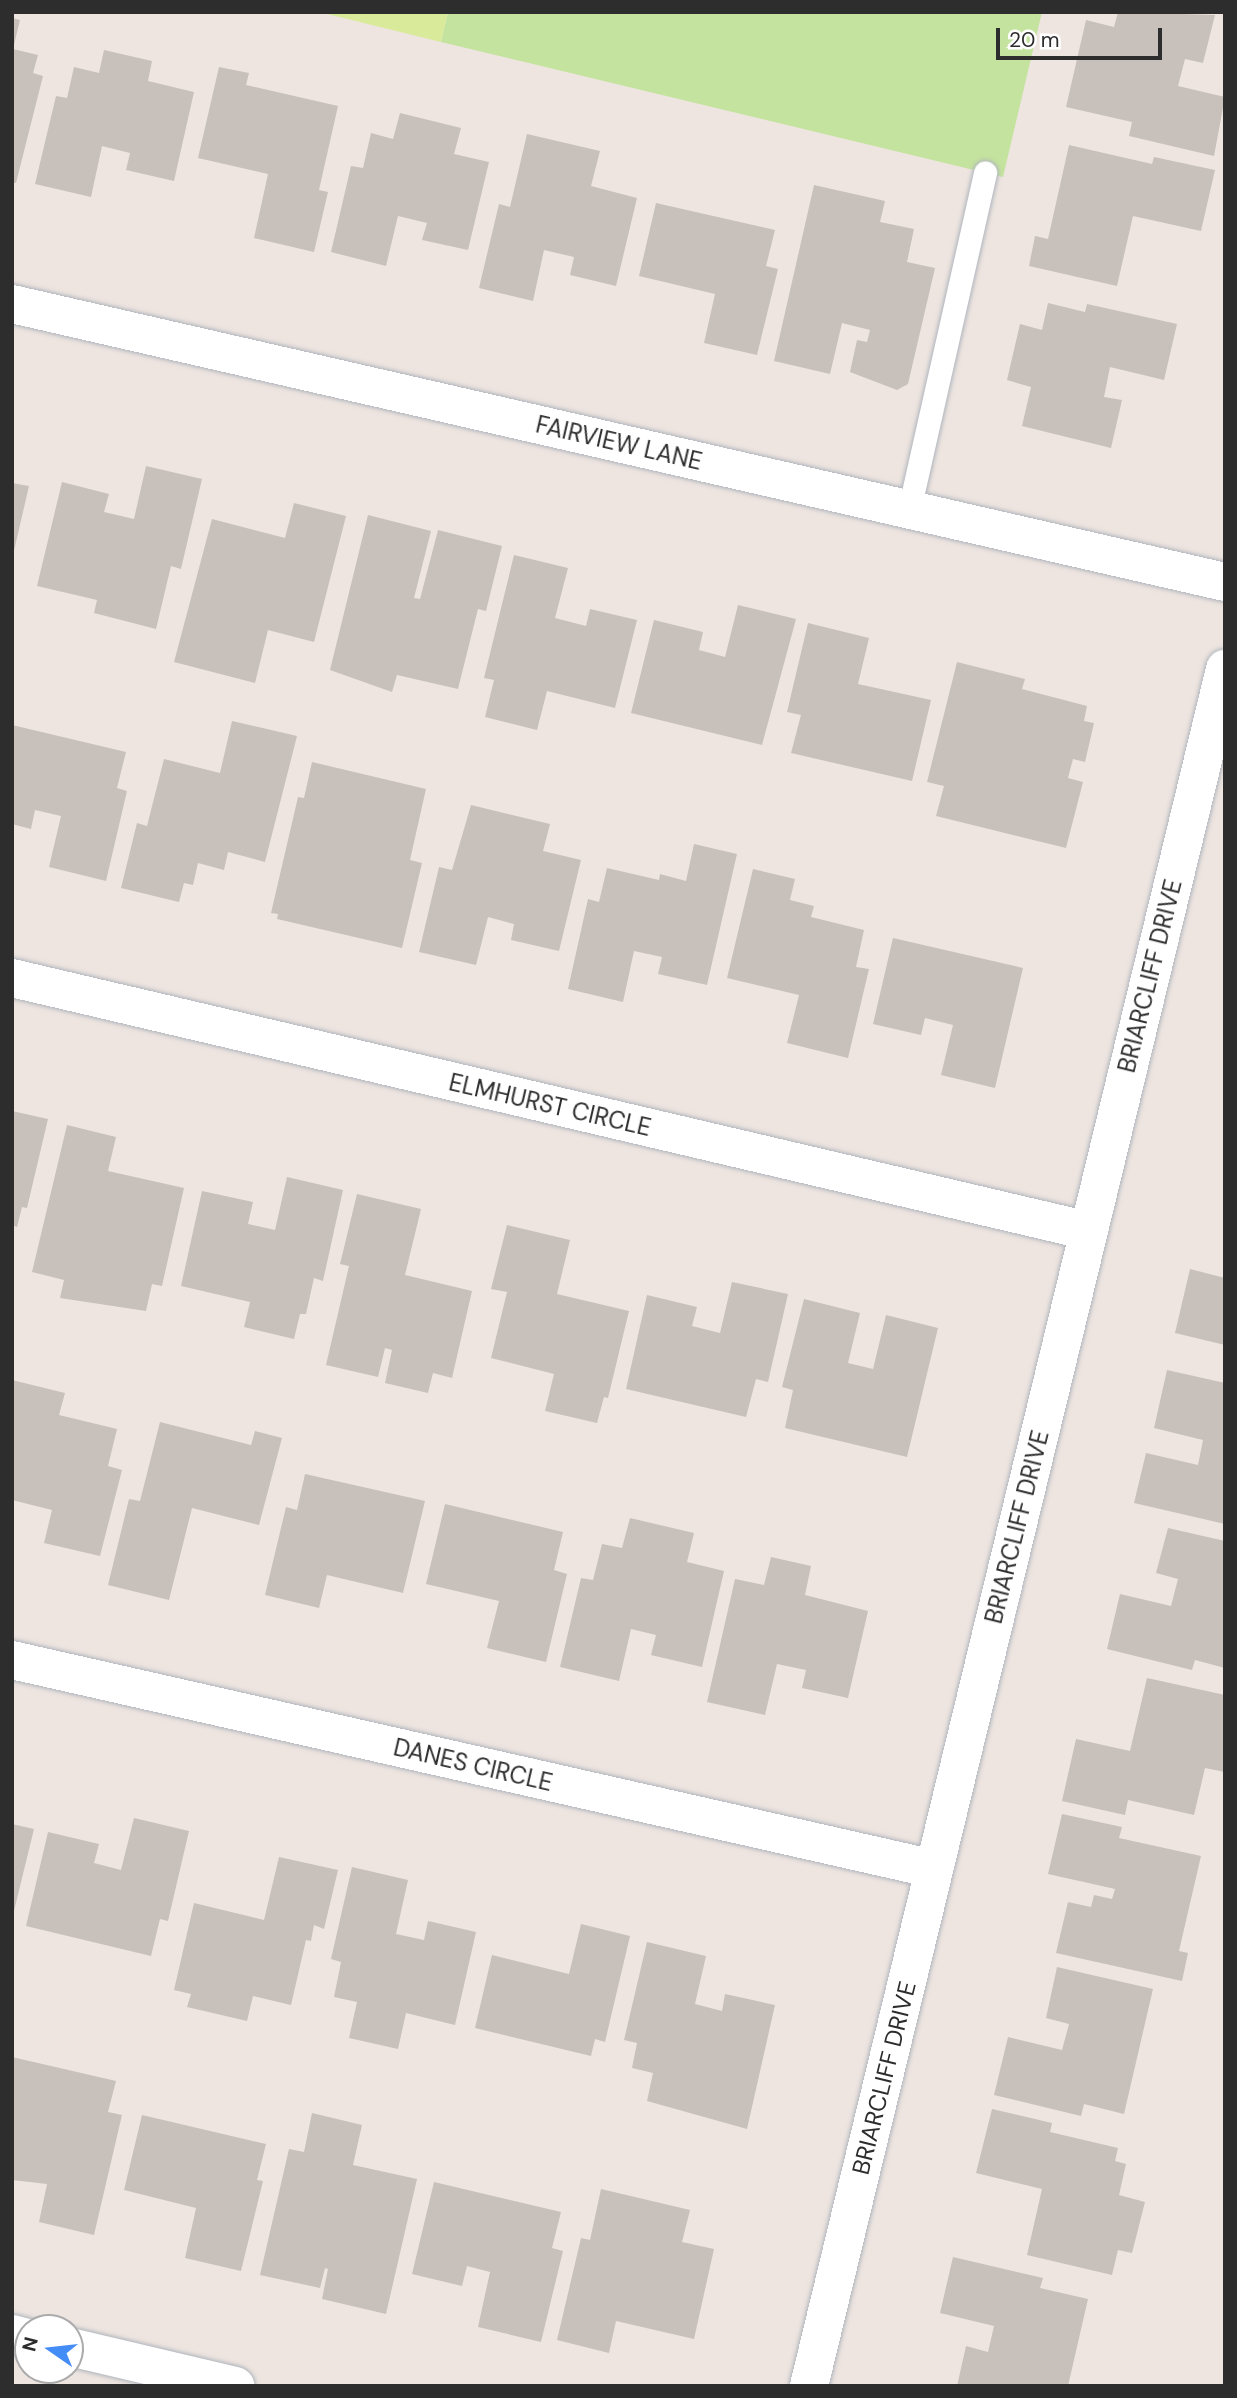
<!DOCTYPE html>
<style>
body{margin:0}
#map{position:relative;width:1237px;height:2398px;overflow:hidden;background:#eee5e0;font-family:"DM Sans",sans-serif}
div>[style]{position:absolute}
.green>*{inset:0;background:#c4e39e}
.pitch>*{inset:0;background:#d9ea9a}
.building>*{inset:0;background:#c7c0bb}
.roads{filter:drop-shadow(0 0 2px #b0b5bd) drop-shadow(0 0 2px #b0b5bd)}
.service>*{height:23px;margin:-11.5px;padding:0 11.5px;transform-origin:11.5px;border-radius:11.5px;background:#fff}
.minor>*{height:38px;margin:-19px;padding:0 19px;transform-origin:19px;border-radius:19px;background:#fff}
span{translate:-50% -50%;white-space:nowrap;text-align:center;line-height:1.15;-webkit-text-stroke:5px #fff;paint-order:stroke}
.street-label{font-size:24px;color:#2d2d2d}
.frame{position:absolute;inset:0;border:14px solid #2d2d2d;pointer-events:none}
.north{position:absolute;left:14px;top:2314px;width:70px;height:70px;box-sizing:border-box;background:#fff;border:2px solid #ababab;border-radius:50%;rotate:284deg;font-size:19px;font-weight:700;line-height:28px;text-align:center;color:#2d2d2d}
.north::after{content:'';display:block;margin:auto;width:24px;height:32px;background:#448cf6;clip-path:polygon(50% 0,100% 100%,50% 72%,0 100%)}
.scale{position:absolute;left:996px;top:28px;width:166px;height:32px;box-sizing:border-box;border:4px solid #2d2d2d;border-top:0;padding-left:9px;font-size:21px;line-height:24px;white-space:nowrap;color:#2d2d2d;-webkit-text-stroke:5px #fff;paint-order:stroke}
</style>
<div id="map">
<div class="green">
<i style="clip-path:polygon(448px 12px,1042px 12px,1003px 177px,441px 42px)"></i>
</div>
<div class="pitch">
<i style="clip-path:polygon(319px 12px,448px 12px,441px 42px)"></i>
</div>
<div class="building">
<i style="clip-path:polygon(1118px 12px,1215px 15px,1203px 63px,1185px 59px,1178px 86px,1225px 97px,1214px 156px,1129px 136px,1132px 122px,1066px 107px,1086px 20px,1114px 27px)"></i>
<i style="clip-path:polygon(12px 18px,20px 20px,13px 49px,38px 55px,33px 73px,43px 76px,16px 183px,12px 182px)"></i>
<i style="clip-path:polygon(104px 50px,152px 61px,148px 81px,194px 92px,174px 181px,126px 170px,130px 153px,102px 146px,91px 197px,35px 184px,56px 96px,67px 98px,74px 67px,99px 73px)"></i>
<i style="clip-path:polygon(219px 67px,249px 73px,246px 85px,338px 106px,319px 190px,328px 192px,314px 252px,254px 238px,268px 174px,198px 158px)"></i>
<i style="clip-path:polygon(400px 113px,461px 128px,454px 154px,489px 162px,468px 250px,422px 240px,427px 223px,398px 216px,386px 266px,331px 252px,351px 166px,363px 168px,371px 133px,393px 139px)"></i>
<i style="clip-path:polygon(527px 134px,600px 151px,591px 186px,637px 198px,616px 286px,570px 275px,574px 257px,544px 250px,533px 301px,479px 288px,499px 204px,510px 207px)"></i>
<i style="clip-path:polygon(1069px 145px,1152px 164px,1154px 157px,1215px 170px,1201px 231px,1133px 216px,1117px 286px,1029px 266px,1035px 236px,1048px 239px)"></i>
<i style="clip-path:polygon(814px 185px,885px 201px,880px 222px,914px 229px,907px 262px,935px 268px,908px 384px,897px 390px,850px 372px,857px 340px,867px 342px,870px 330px,842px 323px,830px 374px,774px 361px)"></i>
<i style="clip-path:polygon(656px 203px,775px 230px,766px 266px,778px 269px,757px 355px,704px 343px,715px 294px,639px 276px)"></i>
<i style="clip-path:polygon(1048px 303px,1085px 312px,1087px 304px,1177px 324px,1164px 380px,1110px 367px,1104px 397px,1122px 400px,1111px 448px,1022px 426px,1031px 387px,1007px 380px,1020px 324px,1042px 330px)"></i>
<i style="clip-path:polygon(146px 466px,202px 479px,181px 569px,171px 566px,156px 629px,94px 613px,97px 600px,37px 586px,62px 482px,109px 494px,104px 512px,134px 519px)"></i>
<i style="clip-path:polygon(12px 483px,29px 486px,13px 555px,12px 555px)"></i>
<i style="clip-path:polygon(294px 503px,346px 516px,314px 642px,268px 630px,255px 683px,174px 662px,212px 519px,285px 538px)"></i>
<i style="clip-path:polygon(368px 515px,431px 531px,414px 598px,420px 599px,438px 530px,502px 546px,486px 611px,478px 609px,458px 689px,397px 675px,392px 692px,330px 670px)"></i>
<i style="clip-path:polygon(514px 555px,568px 568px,555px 618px,586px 626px,590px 609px,637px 620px,615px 708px,547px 691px,537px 730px,485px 717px,494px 680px,484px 678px)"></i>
<i style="clip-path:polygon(738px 605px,796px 619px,762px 745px,631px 713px,654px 620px,703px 632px,699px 650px,725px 657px)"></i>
<i style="clip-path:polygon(808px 623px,869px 638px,858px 684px,931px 700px,912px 781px,791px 753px,801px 715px,787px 712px)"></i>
<i style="clip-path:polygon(957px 662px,1025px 679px,1022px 689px,1087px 706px,1084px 721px,1094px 723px,1085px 762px,1073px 759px,1068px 778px,1083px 782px,1066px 848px,936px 816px,944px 786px,927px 782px)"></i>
<i style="clip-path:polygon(232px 721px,297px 736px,265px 862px,228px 852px,224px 870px,198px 863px,193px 885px,184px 883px,179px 902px,121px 888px,137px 823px,147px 826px,164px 759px,220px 773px)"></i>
<i style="clip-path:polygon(12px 725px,126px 752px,117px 788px,127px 791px,106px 881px,49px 867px,61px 816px,35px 810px,31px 829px,12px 824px)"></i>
<i style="clip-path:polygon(312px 762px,426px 789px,410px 860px,422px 863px,402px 948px,277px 919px,278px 914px,271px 913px,298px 797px,304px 798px)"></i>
<i style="clip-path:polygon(471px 805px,550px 824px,543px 851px,581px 860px,559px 951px,511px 940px,514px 924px,488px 917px,476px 965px,419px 952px,439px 867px,452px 870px)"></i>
<i style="clip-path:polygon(694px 844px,737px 854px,707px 985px,658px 974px,662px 957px,634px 951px,623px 1002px,568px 989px,588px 899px,599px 902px,607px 868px,659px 880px,660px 874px,686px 881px)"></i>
<i style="clip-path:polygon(753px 869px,795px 879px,790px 900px,814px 906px,811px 917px,864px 930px,856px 967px,869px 969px,848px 1058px,787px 1043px,799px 995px,727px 978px)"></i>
<i style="clip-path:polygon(893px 938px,1023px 968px,995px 1088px,941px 1075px,953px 1025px,925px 1018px,921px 1035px,873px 1024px)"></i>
<i style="clip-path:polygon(12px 1111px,48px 1119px,27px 1208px,22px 1207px,17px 1227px,12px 1225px)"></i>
<i style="clip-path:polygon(67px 1125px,116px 1137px,108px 1171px,184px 1188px,162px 1286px,152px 1284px,146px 1311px,60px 1298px,64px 1280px,32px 1272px)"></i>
<i style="clip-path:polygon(287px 1177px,343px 1190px,323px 1281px,314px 1278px,306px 1314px,300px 1314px,294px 1339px,244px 1327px,250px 1302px,181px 1286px,202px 1191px,253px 1202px,248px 1224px,275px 1230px)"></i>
<i style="clip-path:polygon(357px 1194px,421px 1209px,405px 1275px,472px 1291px,452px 1378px,433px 1373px,428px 1393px,385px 1383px,392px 1350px,385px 1348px,378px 1377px,326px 1365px,349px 1266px,340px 1264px)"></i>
<i style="clip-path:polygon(507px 1225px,570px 1240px,557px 1294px,629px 1311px,608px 1398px,604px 1397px,597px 1423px,545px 1411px,554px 1374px,491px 1358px,507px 1292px,491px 1289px)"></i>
<i style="clip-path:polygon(1190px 1269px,1225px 1278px,1225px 1345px,1175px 1333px)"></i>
<i style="clip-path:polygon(732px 1282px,788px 1294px,768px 1382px,756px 1379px,746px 1417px,626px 1389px,647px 1295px,697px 1307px,692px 1326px,720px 1333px)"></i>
<i style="clip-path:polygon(804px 1299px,860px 1313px,848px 1363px,873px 1369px,886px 1315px,938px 1328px,907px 1457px,785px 1428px,793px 1390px,782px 1387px)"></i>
<i style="clip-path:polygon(1167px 1370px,1225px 1383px,1225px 1524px,1134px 1503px,1146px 1453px,1198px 1465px,1203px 1440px,1154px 1428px)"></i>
<i style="clip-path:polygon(12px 1380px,65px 1393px,59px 1415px,117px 1429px,108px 1466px,122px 1470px,100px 1556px,44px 1543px,52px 1510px,12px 1500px)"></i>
<i style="clip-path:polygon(160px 1422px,251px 1445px,255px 1431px,282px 1438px,259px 1525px,192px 1508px,169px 1600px,108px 1585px,129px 1499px,140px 1501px)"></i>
<i style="clip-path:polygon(305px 1474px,425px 1501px,403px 1593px,327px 1575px,319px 1608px,265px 1595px,286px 1507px,297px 1510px)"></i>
<i style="clip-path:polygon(445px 1504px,563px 1532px,554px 1570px,567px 1574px,546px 1662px,487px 1648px,499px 1601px,426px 1584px)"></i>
<i style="clip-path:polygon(630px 1518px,694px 1533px,687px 1562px,724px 1571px,702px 1667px,651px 1655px,656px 1635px,631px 1629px,619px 1681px,560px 1667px,581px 1578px,593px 1580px,602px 1544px,622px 1548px)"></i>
<i style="clip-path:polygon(1168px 1528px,1225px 1541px,1225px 1668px,1195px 1660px,1192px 1670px,1107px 1649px,1120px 1594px,1171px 1606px,1178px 1579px,1156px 1573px)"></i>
<i style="clip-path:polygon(771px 1557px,811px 1566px,805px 1595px,868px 1611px,848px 1698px,802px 1688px,806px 1670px,777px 1664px,765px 1715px,707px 1702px,735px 1579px,764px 1585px)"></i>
<i style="clip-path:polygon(1147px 1678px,1225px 1695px,1225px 1772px,1205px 1768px,1194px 1815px,1128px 1800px,1125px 1815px,1062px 1801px,1076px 1739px,1130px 1751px)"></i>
<i style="clip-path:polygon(1062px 1814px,1122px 1827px,1119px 1838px,1201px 1856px,1179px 1951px,1188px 1953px,1182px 1981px,1056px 1953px,1068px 1902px,1091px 1907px,1094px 1895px,1112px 1899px,1115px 1889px,1048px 1874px)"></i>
<i style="clip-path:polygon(134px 1818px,189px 1831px,168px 1921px,160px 1919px,151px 1956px,26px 1926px,48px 1832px,99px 1844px,94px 1863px,121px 1870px)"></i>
<i style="clip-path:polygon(12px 1824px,34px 1829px,13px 1915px,12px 1915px)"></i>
<i style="clip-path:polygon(279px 1857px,338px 1870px,324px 1929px,314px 1925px,311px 1941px,306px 1940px,291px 2005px,253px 1996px,247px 2021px,187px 2007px,191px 1994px,174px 1990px,194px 1903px,264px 1920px)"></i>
<i style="clip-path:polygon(352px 1867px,408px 1880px,396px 1934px,424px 1940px,428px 1921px,476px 1932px,455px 2025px,406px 2013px,398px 2049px,349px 2038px,357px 2002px,334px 1997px,341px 1962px,331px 1959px)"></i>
<i style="clip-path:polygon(581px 1924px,630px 1936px,605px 2042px,595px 2039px,591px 2056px,475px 2028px,492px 1955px,569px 1974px)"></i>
<i style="clip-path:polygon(647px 1942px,706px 1956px,695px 2004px,722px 2011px,725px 1994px,775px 2005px,747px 2129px,647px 2101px,653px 2073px,632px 2068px,637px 2043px,624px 2040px)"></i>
<i style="clip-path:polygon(1057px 1967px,1153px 1989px,1124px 2114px,1084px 2104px,1081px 2116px,994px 2095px,1008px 2037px,1062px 2050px,1069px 2024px,1046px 2018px)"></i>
<i style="clip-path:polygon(12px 2057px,116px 2081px,108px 2112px,122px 2115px,94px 2235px,39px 2222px,47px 2184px,12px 2180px)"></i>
<i style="clip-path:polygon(992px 2109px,1052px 2123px,1050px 2132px,1118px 2148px,1115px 2161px,1126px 2164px,1119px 2195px,1145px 2202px,1132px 2253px,1118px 2250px,1112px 2275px,1027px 2255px,1042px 2189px,976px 2173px)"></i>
<i style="clip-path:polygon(312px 2113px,362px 2125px,353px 2165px,417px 2179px,386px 2314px,322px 2299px,328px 2269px,325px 2268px,320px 2288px,260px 2275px,289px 2149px,304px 2152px)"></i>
<i style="clip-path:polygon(142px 2115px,266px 2144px,257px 2180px,263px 2181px,241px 2271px,185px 2258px,196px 2208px,124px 2190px)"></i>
<i style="clip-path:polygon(434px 2182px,561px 2212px,552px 2248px,563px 2251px,541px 2342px,478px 2327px,490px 2272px,467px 2266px,462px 2286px,412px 2274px)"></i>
<i style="clip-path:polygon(601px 2189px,690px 2210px,682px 2242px,714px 2249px,694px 2339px,616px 2321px,609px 2353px,557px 2340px,581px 2238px,590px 2240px)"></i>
<i style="clip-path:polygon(953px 2257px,1043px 2278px,1040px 2288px,1088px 2299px,1068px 2386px,957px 2386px,966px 2346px,988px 2352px,994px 2326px,940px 2313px)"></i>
</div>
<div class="roads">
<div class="service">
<i style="left:909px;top:510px;width:346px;rotate:-77.3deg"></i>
</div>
<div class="minor">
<i style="left:12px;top:304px;width:1244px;rotate:12.91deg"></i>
<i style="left:12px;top:978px;width:1106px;rotate:13.22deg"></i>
<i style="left:12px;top:1660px;width:945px;rotate:12.77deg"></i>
<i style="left:12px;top:2334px;width:16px;rotate:14deg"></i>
<i style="left:70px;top:2347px;width:170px;rotate:13.3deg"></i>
<i style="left:809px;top:2386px;width:1767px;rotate:-76.38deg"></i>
</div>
</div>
<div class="street-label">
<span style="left:619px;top:443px;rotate:13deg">FAIRVIEW LANE</span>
<span style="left:1150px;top:976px;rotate:-76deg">BRIARCLIFF DRIVE</span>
<span style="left:550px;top:1105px;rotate:13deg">ELMHURST CIRCLE</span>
<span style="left:1017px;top:1527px;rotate:-76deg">BRIARCLIFF DRIVE</span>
<span style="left:473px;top:1765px;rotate:13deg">DANES CIRCLE</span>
<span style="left:884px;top:2078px;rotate:-76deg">BRIARCLIFF DRIVE</span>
</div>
<div class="frame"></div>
<div class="north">N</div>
<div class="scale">20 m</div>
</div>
